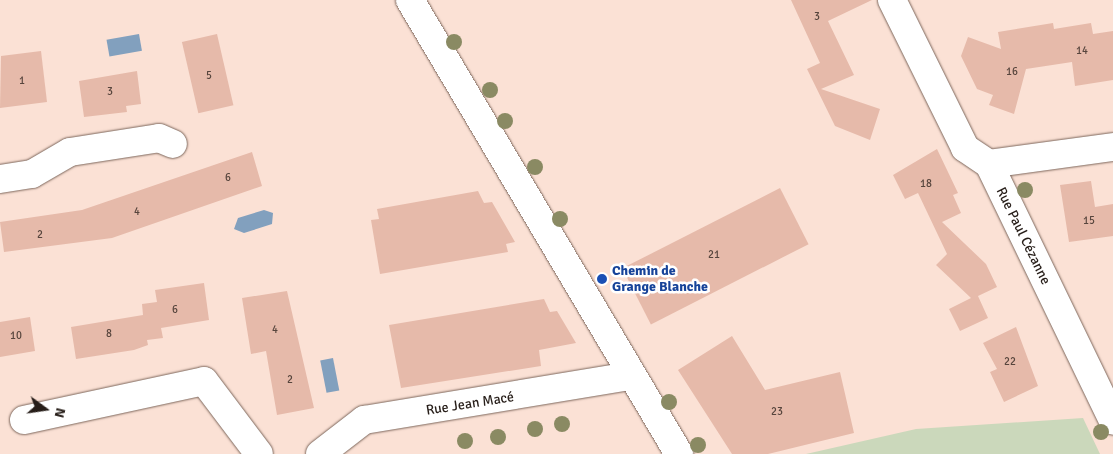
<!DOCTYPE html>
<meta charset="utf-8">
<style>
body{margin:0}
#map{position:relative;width:1113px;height:454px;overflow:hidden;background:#fbe1d5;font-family:Signika,sans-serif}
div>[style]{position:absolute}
.green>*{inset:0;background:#cbd8bb}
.water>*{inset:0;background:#82a0be;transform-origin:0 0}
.building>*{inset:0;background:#e6baaa;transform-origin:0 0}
.roads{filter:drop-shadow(0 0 1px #7d675c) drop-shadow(0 0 1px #7d675c)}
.minor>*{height:28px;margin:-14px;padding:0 14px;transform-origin:14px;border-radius:14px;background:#fff}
.trees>*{width:16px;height:16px;margin:-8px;border-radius:50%;background:#8a8a63}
.dots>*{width:14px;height:14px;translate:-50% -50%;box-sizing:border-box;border:2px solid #fff;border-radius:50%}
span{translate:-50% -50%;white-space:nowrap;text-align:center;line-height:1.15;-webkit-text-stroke:5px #fff;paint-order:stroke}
.number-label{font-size:11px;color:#57453d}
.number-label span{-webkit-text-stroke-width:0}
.street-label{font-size:14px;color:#271e19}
.transit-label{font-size:14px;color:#164399;font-weight:700}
.left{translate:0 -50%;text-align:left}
.north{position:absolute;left:20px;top:384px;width:50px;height:50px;-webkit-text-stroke:4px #fff;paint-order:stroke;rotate:104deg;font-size:14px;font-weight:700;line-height:20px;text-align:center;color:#271e19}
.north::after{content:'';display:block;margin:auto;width:18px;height:22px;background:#271e19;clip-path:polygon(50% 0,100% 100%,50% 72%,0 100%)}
</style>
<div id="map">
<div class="green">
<i style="clip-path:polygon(1083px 418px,1100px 454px,806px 454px,916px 429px)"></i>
</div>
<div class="water">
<i style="left:139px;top:34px;width:17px;height:33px;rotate:80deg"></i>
<i style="clip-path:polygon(264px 210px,273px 213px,272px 224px,244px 233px,234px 229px,238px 218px)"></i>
<i style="left:333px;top:358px;width:33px;height:13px;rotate:79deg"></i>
</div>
<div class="building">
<i style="clip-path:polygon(791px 0,872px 0,828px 21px,854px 75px,821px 89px,880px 109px,870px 140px,835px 126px,807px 69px,820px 63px)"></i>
<i style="clip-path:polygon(1053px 23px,1054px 29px,1091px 23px,1093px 34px,1113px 31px,1113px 80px,1075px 86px,1072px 62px,1026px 69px,1014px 114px,989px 105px,993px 95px,977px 89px,961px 56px,968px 37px,1001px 49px,998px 32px)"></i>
<i style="left:217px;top:34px;width:73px;height:36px;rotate:77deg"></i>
<i style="clip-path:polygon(41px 51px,47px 102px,0 108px,1px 56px)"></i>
<i style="clip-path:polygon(137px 71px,141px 104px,126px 106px,127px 112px,84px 117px,79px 81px)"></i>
<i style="clip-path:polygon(937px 149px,958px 193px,953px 195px,961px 213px,942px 222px,986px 264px,997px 287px,978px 296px,988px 318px,960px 331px,949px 309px,971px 298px,936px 265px,947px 254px,918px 193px,905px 199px,893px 175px)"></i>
<i style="clip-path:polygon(252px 152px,262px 186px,112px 238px,4px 252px,0 222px,82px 210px)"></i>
<i style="clip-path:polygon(1091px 181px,1095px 207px,1113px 204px,1113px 236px,1069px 242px,1060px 185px)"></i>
<i style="left:780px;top:188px;width:63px;height:177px;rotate:63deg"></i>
<i style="clip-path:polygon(478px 191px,484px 203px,492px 202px,515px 242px,506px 244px,508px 252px,380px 274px,371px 220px,379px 219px,377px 209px)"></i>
<i style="clip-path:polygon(204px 283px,209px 320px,161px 328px,163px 338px,147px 340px,148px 345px,134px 350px,76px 359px,71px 327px,143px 315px,142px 304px,157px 302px,155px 290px)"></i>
<i style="clip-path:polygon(287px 291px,314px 408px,277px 415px,266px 351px,251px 354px,242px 298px)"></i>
<i style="clip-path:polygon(544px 299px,550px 312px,557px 311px,576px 343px,539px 350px,541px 366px,401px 388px,389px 325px)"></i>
<i style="clip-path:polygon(30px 317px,35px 351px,0 357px,0 322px)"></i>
<i style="clip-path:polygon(1016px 327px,1038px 386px,1004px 402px,990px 372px,997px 369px,983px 343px)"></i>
<i style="clip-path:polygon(732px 336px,765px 390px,840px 372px,854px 433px,768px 454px,732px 454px,678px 370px)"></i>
</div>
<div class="roads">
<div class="minor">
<i style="left:410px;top:0;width:528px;rotate:59.35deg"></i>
<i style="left:892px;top:0;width:165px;rotate:63.7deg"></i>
<i style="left:965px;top:148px;width:29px;rotate:34deg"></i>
<i style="left:1113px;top:147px;width:125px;rotate:172.2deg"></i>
<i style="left:989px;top:164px;width:285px;rotate:64.2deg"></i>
<i style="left:0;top:179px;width:32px;rotate:-9deg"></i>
<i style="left:32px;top:174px;width:44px;rotate:-30.1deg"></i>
<i style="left:70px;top:152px;width:90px;rotate:-8.9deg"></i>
<i style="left:159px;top:138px;width:15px;rotate:23deg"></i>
<i style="left:24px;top:420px;width:184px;rotate:-12.2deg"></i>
<i style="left:204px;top:381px;width:91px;rotate:53deg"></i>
<i style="left:320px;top:454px;width:56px;rotate:-37.7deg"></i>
<i style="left:364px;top:420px;width:271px;rotate:-9.4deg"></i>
</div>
</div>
<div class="trees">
<i style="left:454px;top:42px"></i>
<i style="left:490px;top:90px"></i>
<i style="left:505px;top:121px"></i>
<i style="left:535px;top:167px"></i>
<i style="left:1025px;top:190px"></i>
<i style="left:560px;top:219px"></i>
<i style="left:669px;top:402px"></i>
<i style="left:562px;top:424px"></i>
<i style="left:535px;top:429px"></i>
<i style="left:1101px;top:432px"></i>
<i style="left:498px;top:437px"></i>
<i style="left:465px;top:441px"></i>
<i style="left:698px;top:445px"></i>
</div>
<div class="dots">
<i style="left:602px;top:279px;background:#1a4fb4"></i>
</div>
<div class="number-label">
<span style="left:817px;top:17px">3</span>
<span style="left:1082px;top:51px">14</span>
<span style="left:1012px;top:72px">16</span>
<span style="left:209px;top:76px">5</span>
<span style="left:22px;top:81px">1</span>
<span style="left:110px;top:92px">3</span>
<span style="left:228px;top:178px">6</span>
<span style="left:926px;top:184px">18</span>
<span style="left:137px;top:212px">4</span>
<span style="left:1089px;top:221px">15</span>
<span style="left:40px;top:235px">2</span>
<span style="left:714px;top:255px">21</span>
<span style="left:175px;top:310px">6</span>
<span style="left:275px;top:330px">4</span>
<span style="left:109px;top:334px">8</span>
<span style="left:16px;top:336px">10</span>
<span style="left:1010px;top:362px">22</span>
<span style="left:290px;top:380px">2</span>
<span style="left:777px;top:412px">23</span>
</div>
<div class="street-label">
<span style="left:1023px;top:236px;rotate:64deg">Rue Paul Cézanne</span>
<span style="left:470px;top:404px;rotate:-9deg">Rue Jean Macé</span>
</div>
<div class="transit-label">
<span class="left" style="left:612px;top:279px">Chemin de<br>Grange Blanche</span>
</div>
<div class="north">N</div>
</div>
